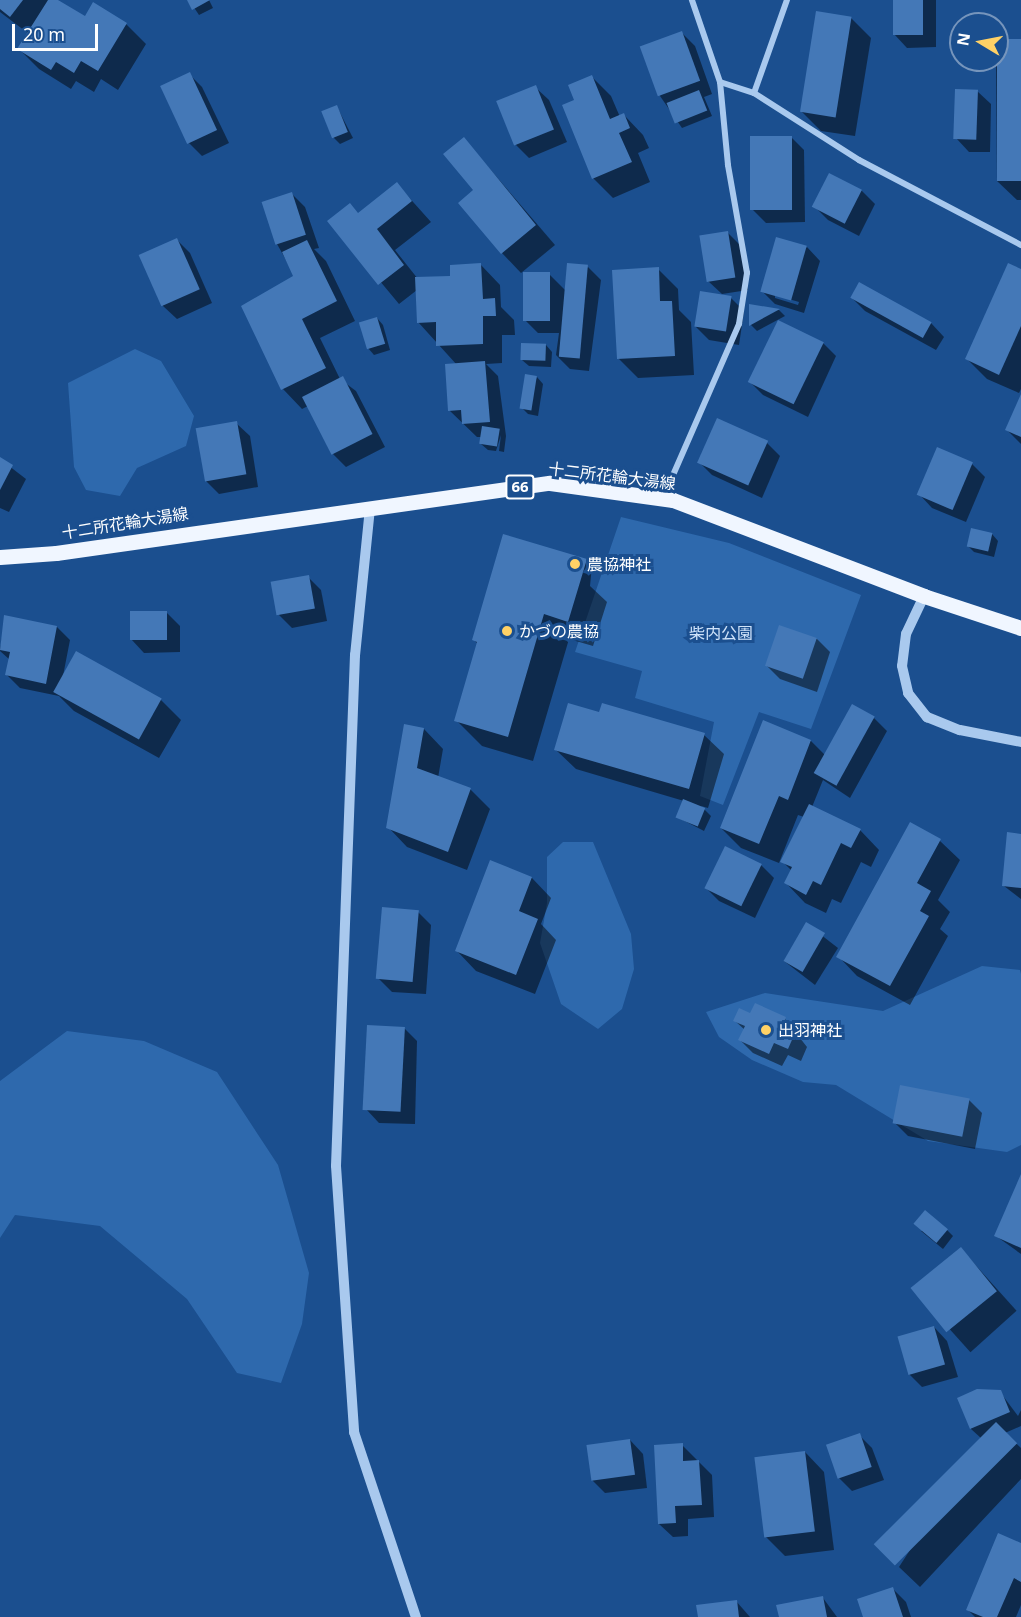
<!DOCTYPE html>
<meta charset="utf-8">
<style>
body{margin:0}
#map{position:relative;width:1021px;height:1617px;overflow:hidden;background:#1b4f8f;font-family:"Noto Sans","Noto Sans JP",sans-serif}
div>[style]{position:absolute}
.green>*{inset:0;background:#2e69ad}
.shadow>*{inset:0;background:#0007;transform-origin:0 0}
.building>*{inset:0;background:#4478b7;transform-origin:0 0}
.minor>*{height:6px;margin:-3px;padding:0 3px;transform-origin:3px;border-radius:3px;background:#a9c9ee}
.tertiary>*{height:10px;margin:-5px;padding:0 5px;transform-origin:5px;border-radius:5px;background:#a9c9ee}
.primary>*{height:15px;margin:-7.5px;padding:0 7.5px;transform-origin:7.5px;border-radius:7.5px;background:#f0f6ff}
.dots>*{width:16px;height:16px;translate:-50% -50%;box-sizing:border-box;border:3px solid #1b4f8f;border-radius:50%}
span{translate:-50% -50%;white-space:nowrap;text-align:center;line-height:1.15;-webkit-text-stroke:6px #1b4f8f;paint-order:stroke}
.shield-label span{padding:2px 4px;background:#1b4f8f;border:2px solid;border-radius:4px;-webkit-text-stroke-width:0}
.shield-label{font-size:15px;color:#fff;font-weight:700}
.street-label{font-size:16px;color:#fff}
.poi-label{font-size:16px;color:#fff}
.left{translate:0 -50%;text-align:left}
.park-label{font-size:16px;color:#cfe3fa}
.north{position:absolute;left:949px;top:12px;width:60px;height:60px;box-sizing:border-box;background:#1b4f8f;border:2px solid #7695bc;border-radius:50%;rotate:280deg;font-size:16px;font-weight:700;line-height:24px;text-align:center;color:#fff}
.north::after{content:'';display:block;margin:auto;width:21px;height:27px;background:#ffd166;clip-path:polygon(50% 0,100% 100%,50% 72%,0 100%)}
.scale{position:absolute;left:12px;top:24px;width:86px;height:27px;box-sizing:border-box;border:3px solid #fff;border-top:0;padding-left:8px;font-size:18px;line-height:21px;white-space:nowrap;color:#fff;-webkit-text-stroke:4px #1b4f8f;paint-order:stroke}
</style>
<div id="map">
<div class="green">
<i style="clip-path:polygon(135px 349px,161px 361px,194px 416px,186px 446px,137px 468px,120px 496px,86px 490px,74px 467px,68px 383px)"></i>
<i style="clip-path:polygon(621px 517px,729px 543px,861px 595px,811px 729px,759px 712px,723px 805px,700px 796px,714px 722px,635px 698px,642px 671px,575px 652px)"></i>
<i style="clip-path:polygon(563px 842px,593px 842px,631px 934px,634px 969px,622px 1009px,598px 1029px,561px 1004px,540px 943px,547px 903px,547px 857px)"></i>
<i style="clip-path:polygon(982px 966px,1020px 970px,1021px 974px,1021px 1145px,1007px 1152px,928px 1141px,836px 1085px,803px 1082px,752px 1060px,719px 1037px,706px 1012px,765px 993px,883px 1011px)"></i>
<i style="clip-path:polygon(67px 1031px,144px 1041px,217px 1072px,278px 1165px,309px 1273px,302px 1324px,281px 1383px,237px 1373px,187px 1299px,100px 1226px,15px 1215px,0 1238px,0 1081px)"></i>
</div>
<div class="shadow">
<i style="clip-path:polygon(0 0,57px 0,85px 19px,93px 4px,126px 24px,146px 44px,118px 90px,101px 79px,94px 92px,76px 81px,71px 89px,39px 69px,19px 49px,29px 34px,0 12px)"></i>
<i style="clip-path:polygon(189px 0,209px 0,213px 8px,199px 15px)"></i>
<i style="clip-path:polygon(894px 0,936px 0,936px 47px,907px 48px,894px 34px)"></i>
<i style="clip-path:polygon(851px 18px,871px 38px,855px 136px,821px 131px,801px 111px)"></i>
<i style="clip-path:polygon(682px 33px,695px 46px,712px 94px,704px 97px,712px 116px,682px 128px,660px 96px)"></i>
<i style="clip-path:polygon(1021px 41px,1021px 200px,1017px 200px,997px 181px,996px 60px)"></i>
<i style="clip-path:polygon(189px 74px,202px 87px,229px 143px,202px 156px,189px 143px)"></i>
<i style="clip-path:polygon(591px 76px,611px 96px,620px 117px,624px 115px,643px 135px,649px 148px,638px 153px,650px 182px,613px 198px,593px 178px,576px 101px)"></i>
<i style="clip-path:polygon(535px 87px,549px 100px,567px 142px,529px 158px,516px 145px)"></i>
<i style="clip-path:polygon(977px 91px,991px 104px,990px 152px,969px 152px,956px 138px)"></i>
<i style="clip-path:polygon(337px 107px,353px 138px,340px 144px,334px 138px)"></i>
<i style="clip-path:polygon(791px 137px,804px 150px,805px 222px,766px 223px,752px 209px)"></i>
<i style="clip-path:polygon(464px 139px,555px 245px,521px 273px,502px 253px,475px 190px)"></i>
<i style="clip-path:polygon(830px 176px,862px 191px,875px 204px,859px 236px,828px 220px,815px 207px)"></i>
<i style="clip-path:polygon(397px 184px,431px 222px,395px 250px,418px 279px,452px 277px,481px 265px,500px 285px,501px 307px,514px 320px,515px 335px,502px 335px,502px 363px,486px 364px,498px 376px,506px 436px,504px 452px,499px 451px,501px 435px,496px 451px,488px 450px,481px 444px,482px 437px,477px 437px,450px 411px,457px 365px,418px 322px,417px 290px,399px 304px,330px 221px,359px 214px)"></i>
<i style="clip-path:polygon(291px 193px,305px 207px,319px 248px,314px 249px,326px 261px,355px 321px,320px 338px,340px 379px,356px 391px,385px 447px,346px 467px,333px 454px,308px 406px,302px 409px,283px 389px,295px 276px,277px 244px)"></i>
<i style="clip-path:polygon(727px 232px,740px 245px,748px 290px,722px 294px,708px 281px)"></i>
<i style="clip-path:polygon(177px 240px,190px 253px,212px 303px,177px 319px,163px 306px,141px 256px)"></i>
<i style="clip-path:polygon(evenodd,807px 247px,820px 261px,804px 313px,775px 304px,762px 291px,807px 247px,775px 295px,799px 302px,798px 305px,775px 298px,775px 295px)"></i>
<i style="clip-path:polygon(588px 267px,601px 280px,589px 371px,570px 369px,556px 355px,559px 333px,538px 333px,525px 320px,549px 274px,565px 290px)"></i>
<i style="clip-path:polygon(658px 269px,678px 289px,679px 310px,691px 322px,694px 375px,638px 378px,618px 358px)"></i>
<i style="clip-path:polygon(1021px 270px,1021px 389px,1019px 393px,987px 379px,967px 359px)"></i>
<i style="clip-path:polygon(731px 298px,744px 311px,739px 345px,709px 340px,696px 327px)"></i>
<i style="clip-path:polygon(852px 298px,931px 323px,944px 337px,936px 350px,865px 311px)"></i>
<i style="clip-path:polygon(751px 306px,779px 310px,785px 316px,757px 331px,751px 325px)"></i>
<i style="clip-path:polygon(377px 318px,383px 325px,390px 350px,374px 355px,368px 348px)"></i>
<i style="clip-path:polygon(823px 343px,836px 356px,808px 417px,763px 395px,750px 382px)"></i>
<i style="clip-path:polygon(546px 345px,552px 352px,551px 367px,529px 366px,522px 360px)"></i>
<i style="clip-path:polygon(537px 377px,543px 384px,538px 416px,528px 414px,522px 408px)"></i>
<i style="clip-path:polygon(1021px 398px,1021px 444px,1007px 430px)"></i>
<i style="clip-path:polygon(236px 423px,250px 436px,258px 487px,219px 494px,206px 481px)"></i>
<i style="clip-path:polygon(767px 443px,780px 456px,762px 498px,712px 475px,699px 462px)"></i>
<i style="clip-path:polygon(0 459px,26px 479px,9px 512px,0 508px)"></i>
<i style="clip-path:polygon(972px 464px,985px 477px,966px 522px,932px 508px,919px 494px)"></i>
<i style="clip-path:polygon(972px 530px,992px 534px,998px 541px,994px 557px,974px 552px,968px 546px)"></i>
<i style="clip-path:polygon(586px 560px,592px 566px,590px 586px,607px 602px,593px 646px,569px 639px,533px 761px,482px 746px,456px 720px,478px 644px,473px 639px)"></i>
<i style="clip-path:polygon(308px 577px,321px 590px,327px 621px,292px 628px,279px 615px)"></i>
<i style="clip-path:polygon(166px 612px,180px 626px,180px 652px,144px 653px,131px 639px)"></i>
<i style="clip-path:polygon(5px 617px,57px 627px,70px 640px,63px 676px,161px 700px,181px 720px,159px 758px,74px 711px,59px 696px,20px 688px,7px 675px,10px 660px,0 651px)"></i>
<i style="clip-path:polygon(780px 627px,817px 639px,830px 652px,817px 692px,780px 679px,767px 666px)"></i>
<i style="clip-path:polygon(600px 714px,704px 735px,724px 754px,708px 808px,701px 806px,711px 816px,704px 831px,677px 817px,684px 801px,576px 769px,556px 750px)"></i>
<i style="clip-path:polygon(874px 718px,887px 731px,850px 798px,823px 780px,812px 807px,860px 830px,879px 850px,871px 867px,861px 862px,841px 903px,832px 899px,826px 913px,805px 903px,786px 883px,792px 871px,782px 861px,804px 817px,798px 815px,779px 863px,741px 848px,721px 828px,763px 722px,811px 741px,825px 755px)"></i>
<i style="clip-path:polygon(424px 729px,443px 749px,438px 778px,470px 789px,490px 809px,467px 870px,407px 847px,388px 827px)"></i>
<i style="clip-path:polygon(911px 824px,940px 841px,960px 860px,938px 900px,950px 912px,940px 929px,948px 936px,910px 1005px,857px 976px,838px 956px)"></i>
<i style="clip-path:polygon(1021px 835px,1021px 899px,1004px 886px)"></i>
<i style="clip-path:polygon(491px 862px,532px 878px,551px 898px,541px 924px,556px 940px,535px 994px,476px 971px,457px 951px)"></i>
<i style="clip-path:polygon(761px 865px,774px 878px,755px 918px,719px 901px,706px 888px)"></i>
<i style="clip-path:polygon(418px 912px,431px 925px,426px 994px,392px 992px,379px 979px)"></i>
<i style="clip-path:polygon(807px 924px,838px 948px,815px 985px,784px 961px)"></i>
<i style="clip-path:polygon(751px 1015px,785px 1019px,807px 1047px,801px 1061px,788px 1055px,782px 1066px,753px 1053px,740px 1040px,745px 1030px,735px 1021px)"></i>
<i style="clip-path:polygon(404px 1028px,417px 1041px,415px 1124px,379px 1123px,366px 1109px)"></i>
<i style="clip-path:polygon(969px 1100px,982px 1113px,975px 1149px,908px 1136px,894px 1122px)"></i>
<i style="clip-path:polygon(1021px 1177px,1021px 1254px,996px 1236px)"></i>
<i style="clip-path:polygon(947px 1230px,953px 1236px,943px 1249px,921px 1231px)"></i>
<i style="left:961px;top:1249px;width:83px;height:62px;rotate:48deg"></i>
<i style="clip-path:polygon(934px 1327px,947px 1341px,958px 1377px,922px 1387px,909px 1374px)"></i>
<i style="clip-path:polygon(1000px 1392px,1018px 1416px,1021px 1410px,1021px 1426px,1005px 1433px,1021px 1448px,1021px 1479px,920px 1587px,899px 1567px,982px 1439px,971px 1429px,959px 1399px)"></i>
<i style="clip-path:polygon(859px 1435px,872px 1448px,884px 1480px,852px 1491px,839px 1478px)"></i>
<i style="clip-path:polygon(630px 1440px,643px 1454px,647px 1488px,605px 1493px,592px 1480px)"></i>
<i style="clip-path:polygon(682px 1445px,712px 1475px,714px 1517px,688px 1519px,688px 1536px,673px 1537px,659px 1524px)"></i>
<i style="clip-path:polygon(805px 1452px,824px 1472px,834px 1550px,785px 1556px,765px 1536px)"></i>
<i style="clip-path:polygon(1021px 1545px,1021px 1605px,1016px 1617px,975px 1617px,968px 1610px)"></i>
<i style="clip-path:polygon(893px 1589px,906px 1602px,911px 1617px,865px 1617px)"></i>
<i style="clip-path:polygon(823px 1598px,837px 1617px,780px 1617px)"></i>
<i style="clip-path:polygon(736px 1601px,750px 1617px,700px 1617px)"></i>
</div>
<div class="building">
<i style="clip-path:polygon(0 0,23px 0,10px 17px,0 9px)"></i>
<i style="clip-path:polygon(48px 0,58px 0,85px 16px,93px 2px,127px 23px,98px 71px,81px 61px,74px 73px,56px 62px,51px 70px,17px 49px)"></i>
<i style="clip-path:polygon(187px 0,210px 0,192px 10px)"></i>
<i style="left:893px;top:0;width:30px;height:35px"></i>
<i style="left:816px;top:11px;width:36px;height:102px;rotate:9deg"></i>
<i style="left:682px;top:31px;width:53px;height:45px;rotate:70deg"></i>
<i style="left:997px;top:39px;width:24px;height:142px"></i>
<i style="left:190px;top:72px;width:64px;height:33px;rotate:65deg"></i>
<i style="clip-path:polygon(592px 75px,610px 119px,624px 113px,630px 128px,619px 133px,632px 162px,592px 179px,562px 105px,574px 100px,568px 85px)"></i>
<i style="left:536px;top:85px;width:48px;height:43px;rotate:68deg"></i>
<i style="left:955px;top:89px;width:23px;height:50px;rotate:2deg"></i>
<i style="left:699px;top:90px;width:22px;height:35px;rotate:68deg"></i>
<i style="left:337px;top:105px;width:29px;height:17px;rotate:68deg"></i>
<i style="left:750px;top:136px;width:42px;height:74px"></i>
<i style="clip-path:polygon(464px 137px,536px 225px,501px 254px,458px 203px,473px 190px,443px 154px)"></i>
<i style="left:829px;top:173px;width:37px;height:38px;rotate:27deg"></i>
<i style="clip-path:polygon(397px 182px,412px 201px,377px 229px,404px 265px,378px 285px,327px 221px,350px 203px,358px 213px)"></i>
<i style="left:292px;top:192px;width:45px;height:32px;rotate:72deg"></i>
<i style="left:728px;top:231px;width:47px;height:29px;rotate:81deg"></i>
<i style="left:776px;top:237px;width:32px;height:57px;rotate:16deg"></i>
<i style="left:177px;top:238px;width:56px;height:42px;rotate:66deg"></i>
<i style="clip-path:polygon(307px 240px,337px 301px,302px 319px,326px 368px,281px 390px,241px 306px,293px 276px,282px 252px)"></i>
<i style="clip-path:polygon(481px 263px,483px 299px,495px 298px,496px 316px,483px 316px,483px 344px,436px 346px,436px 322px,417px 323px,415px 277px,450px 276px,450px 265px)"></i>
<i style="left:567px;top:263px;width:21px;height:94px;rotate:5deg"></i>
<i style="clip-path:polygon(1008px 263px,1021px 269px,1021px 326px,999px 375px,965px 359px)"></i>
<i style="clip-path:polygon(659px 267px,660px 301px,672px 301px,675px 356px,617px 359px,612px 270px)"></i>
<i style="left:523px;top:272px;width:27px;height:49px"></i>
<i style="left:859px;top:282px;width:83px;height:18px;rotate:29deg"></i>
<i style="left:700px;top:291px;width:32px;height:36px;rotate:9deg"></i>
<i style="clip-path:polygon(749px 304px,780px 309px,749px 326px)"></i>
<i style="left:377px;top:317px;width:28px;height:19px;rotate:73deg"></i>
<i style="left:778px;top:320px;width:51px;height:69px;rotate:26deg"></i>
<i style="left:521px;top:343px;width:25px;height:17px;rotate:2deg"></i>
<i style="clip-path:polygon(485px 361px,490px 422px,462px 424px,461px 410px,448px 411px,445px 364px)"></i>
<i style="left:525px;top:374px;width:12px;height:35px;rotate:9deg"></i>
<i style="left:343px;top:376px;width:65px;height:46px;rotate:63deg"></i>
<i style="clip-path:polygon(1021px 394px,1021px 437px,1005px 430px)"></i>
<i style="left:717px;top:418px;width:56px;height:49px;rotate:24deg"></i>
<i style="left:237px;top:421px;width:54px;height:42px;rotate:80deg"></i>
<i style="left:482px;top:426px;width:18px;height:18px;rotate:9deg"></i>
<i style="left:937px;top:447px;width:39px;height:52px;rotate:23deg"></i>
<i style="clip-path:polygon(0 457px,13px 465px,0 490px)"></i>
<i style="left:971px;top:528px;width:22px;height:19px;rotate:13deg"></i>
<i style="clip-path:polygon(503px 534px,587px 559px,568px 622px,544px 614px,508px 737px,454px 721px,477px 642px,472px 640px)"></i>
<i style="left:309px;top:575px;width:34px;height:39px;rotate:80deg"></i>
<i style="left:130px;top:611px;width:37px;height:29px"></i>
<i style="clip-path:polygon(4px 615px,57px 626px,46px 684px,5px 675px,10px 652px,0 650px)"></i>
<i style="left:779px;top:625px;width:40px;height:43px;rotate:19deg"></i>
<i style="left:76px;top:651px;width:98px;height:47px;rotate:29deg"></i>
<i style="clip-path:polygon(568px 703px,599px 712px,602px 703px,705px 733px,689px 789px,554px 750px)"></i>
<i style="left:852px;top:704px;width:26px;height:79px;rotate:29deg"></i>
<i style="clip-path:polygon(763px 720px,811px 740px,788px 800px,779px 796px,759px 844px,720px 828px)"></i>
<i style="clip-path:polygon(404px 724px,424px 728px,417px 768px,471px 788px,448px 852px,386px 828px)"></i>
<i style="left:683px;top:799px;width:24px;height:20px;rotate:22deg"></i>
<i style="clip-path:polygon(809px 804px,861px 829px,851px 848px,841px 843px,821px 885px,813px 881px,806px 895px,784px 883px,792px 867px,780px 862px)"></i>
<i style="clip-path:polygon(910px 822px,941px 839px,917px 883px,931px 891px,920px 911px,929px 916px,890px 986px,836px 957px)"></i>
<i style="clip-path:polygon(1007px 832px,1021px 834px,1021px 888px,1002px 886px)"></i>
<i style="left:725px;top:846px;width:41px;height:47px;rotate:26deg"></i>
<i style="clip-path:polygon(490px 860px,532px 877px,519px 911px,538px 919px,516px 975px,455px 951px)"></i>
<i style="left:382px;top:907px;width:37px;height:72px;rotate:5deg"></i>
<i style="left:806px;top:922px;width:22px;height:45px;rotate:30deg"></i>
<i style="clip-path:polygon(755px 1003px,786px 1017px,782px 1027px,795px 1033px,788px 1049px,774px 1043px,769px 1054px,738px 1040px,745px 1026px,733px 1021px,739px 1008px,750px 1013px)"></i>
<i style="left:367px;top:1025px;width:38px;height:85px;rotate:3deg"></i>
<i style="left:900px;top:1085px;width:71px;height:39px;rotate:11deg"></i>
<i style="clip-path:polygon(1021px 1174px,1021px 1248px,994px 1236px)"></i>
<i style="left:925px;top:1210px;width:30px;height:18px;rotate:40deg"></i>
<i style="left:961px;top:1247px;width:57px;height:65px;rotate:51deg"></i>
<i style="left:934px;top:1326px;width:40px;height:38px;rotate:74deg"></i>
<i style="clip-path:polygon(977px 1389px,1001px 1390px,1010px 1412px,970px 1429px,957px 1398px)"></i>
<i style="left:996px;top:1422px;width:30px;height:173px;rotate:45deg"></i>
<i style="left:860px;top:1433px;width:36px;height:36px;rotate:71deg"></i>
<i style="left:630px;top:1439px;width:36px;height:44px;rotate:82deg"></i>
<i style="clip-path:polygon(683px 1443px,683px 1461px,699px 1460px,702px 1505px,675px 1506px,676px 1523px,658px 1524px,654px 1445px)"></i>
<i style="left:805px;top:1451px;width:81px;height:51px;rotate:83deg"></i>
<i style="clip-path:polygon(998px 1533px,1021px 1543px,1021px 1582px,1014px 1578px,997px 1617px,983px 1617px,966px 1610px)"></i>
<i style="clip-path:polygon(893px 1587px,903px 1617px,863px 1617px,857px 1599px)"></i>
<i style="clip-path:polygon(823px 1596px,827px 1617px,779px 1617px,776px 1605px)"></i>
<i style="clip-path:polygon(737px 1600px,739px 1617px,698px 1617px,696px 1605px)"></i>
</div>
<div class="minor">
<i style="left:720px;top:82px;width:36px;rotate:18deg"></i>
<i style="left:754px;top:93px;width:125px;rotate:32.5deg"></i>
<i style="left:859px;top:160px;width:183px;rotate:27.7deg"></i>
<i style="left:754px;top:93px;width:99px;rotate:-70.5deg"></i>
<i style="left:663px;top:498px;width:190px;rotate:-66.4deg"></i>
<i style="left:739px;top:324px;width:52px;rotate:-81.1deg"></i>
<i style="left:747px;top:273px;width:110px;rotate:-100deg"></i>
<i style="left:728px;top:165px;width:83px;rotate:-95.5deg"></i>
<i style="left:720px;top:82px;width:87px;rotate:-108.9deg"></i>
</div>
<div class="tertiary">
<i style="left:370px;top:508px;width:148px;rotate:95.8deg"></i>
<i style="left:355px;top:655px;width:511px;rotate:92.13deg"></i>
<i style="left:336px;top:1166px;width:267px;rotate:86.1deg"></i>
<i style="left:354px;top:1432px;width:195px;rotate:71.5deg"></i>
<i style="left:924px;top:596px;width:42px;rotate:115.3deg"></i>
<i style="left:906px;top:634px;width:32px;rotate:97deg"></i>
<i style="left:902px;top:666px;width:28px;rotate:77deg"></i>
<i style="left:908px;top:693px;width:31px;rotate:52deg"></i>
<i style="left:927px;top:717px;width:35px;rotate:22deg"></i>
<i style="left:960px;top:730px;width:62px;rotate:11.1deg"></i>
</div>
<div class="primary">
<i style="left:0;top:557px;width:56px;rotate:-4.1deg"></i>
<i style="left:56px;top:553px;width:499px;rotate:-8.1deg"></i>
<i style="left:550px;top:483px;width:124px;rotate:7.9deg"></i>
<i style="left:673px;top:500px;width:269px;rotate:20.9deg"></i>
<i style="left:924px;top:596px;width:102px;rotate:18.3deg"></i>
</div>
<div class="dots">
<i style="left:575px;top:564px;background:#ffd166"></i>
<i style="left:507px;top:631px;background:#ffd166"></i>
<i style="left:766px;top:1030px;background:#ffd166"></i>
</div>
<div class="shield-label">
<span style="left:520px;top:487px">66</span>
</div>
<div class="street-label">
<span style="left:612px;top:476px;rotate:7deg">十二所花輪大湯線</span>
<span style="left:125px;top:523px;rotate:-9deg">十二所花輪大湯線</span>
</div>
<div class="poi-label">
<span class="left" style="left:587px;top:564px">農協神社</span>
<span class="left" style="left:519px;top:631px">かづの農協</span>
<span class="left" style="left:778px;top:1030px">出羽神社</span>
</div>
<div class="park-label">
<span style="left:721px;top:633px">柴内公園</span>
</div>
<div class="north">N</div>
<div class="scale">20 m</div>
</div>
